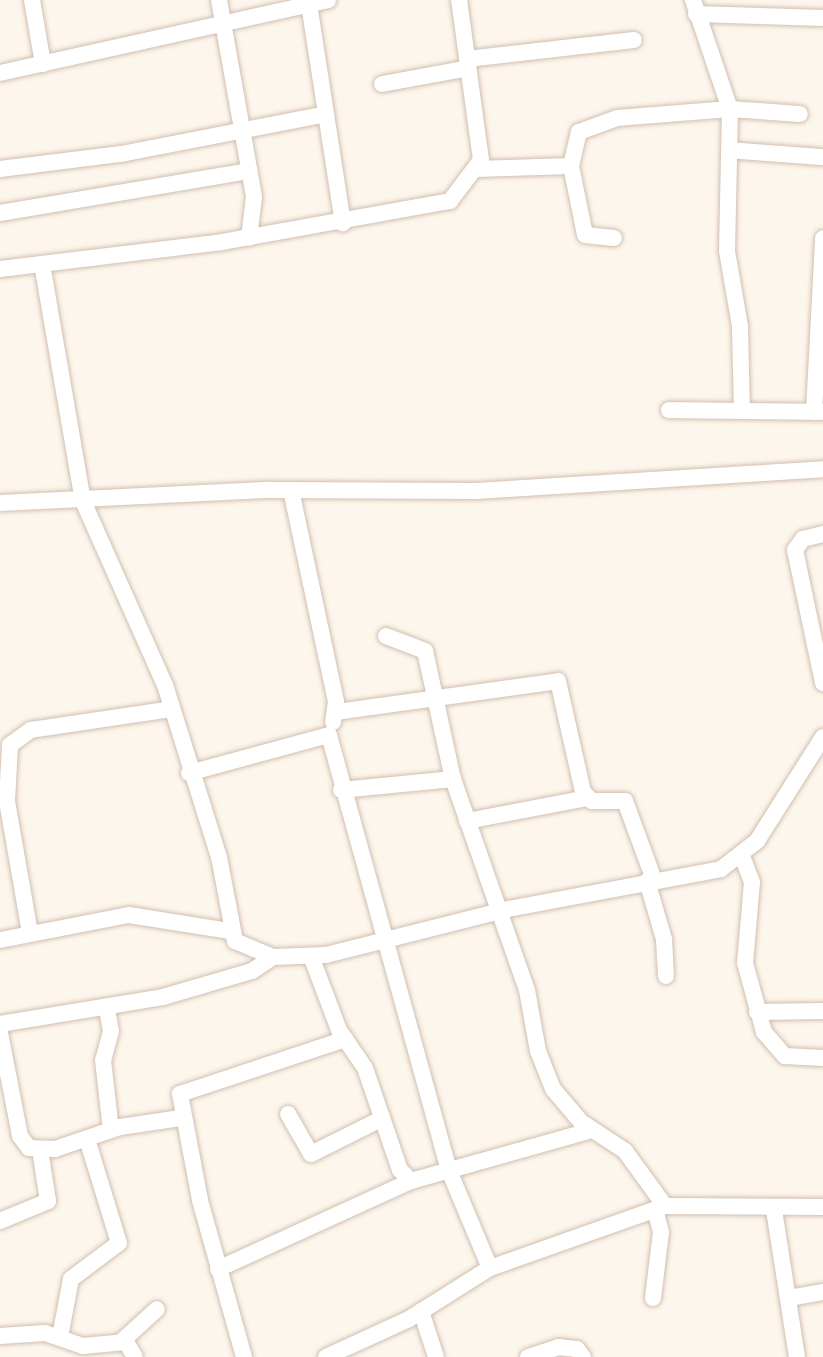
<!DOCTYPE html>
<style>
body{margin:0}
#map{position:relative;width:823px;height:1357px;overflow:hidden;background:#fdf6ec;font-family:Lato,sans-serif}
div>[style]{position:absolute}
.roads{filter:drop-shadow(0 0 2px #d1beb0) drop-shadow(0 0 2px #d1beb0)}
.minor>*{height:16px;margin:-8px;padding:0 8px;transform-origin:8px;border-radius:8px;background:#fff}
span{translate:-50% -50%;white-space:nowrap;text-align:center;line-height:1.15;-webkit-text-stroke:7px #fffaf3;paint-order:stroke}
</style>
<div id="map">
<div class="roads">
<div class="minor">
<i style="left:32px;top:0;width:65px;rotate:80.2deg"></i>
<i style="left:219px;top:0;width:200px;rotate:79.9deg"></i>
<i style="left:254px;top:197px;width:41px;rotate:97deg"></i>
<i style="left:693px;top:0;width:115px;rotate:71.3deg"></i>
<i style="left:730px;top:109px;width:142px;rotate:91.2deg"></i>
<i style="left:727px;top:251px;width:76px;rotate:80.2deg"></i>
<i style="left:740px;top:326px;width:85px;rotate:88.7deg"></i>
<i style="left:309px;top:4px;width:222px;rotate:81.2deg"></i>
<i style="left:696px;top:14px;width:127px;rotate:1.8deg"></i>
<i style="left:467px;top:59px;width:168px;rotate:-6.5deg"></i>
<i style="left:0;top:73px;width:336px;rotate:-12.5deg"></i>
<i style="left:382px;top:84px;width:88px;rotate:-10.4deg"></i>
<i style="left:729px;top:150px;width:94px;rotate:4.3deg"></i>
<i style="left:571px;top:166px;width:70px;rotate:78.5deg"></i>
<i style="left:585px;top:235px;width:29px;rotate:6deg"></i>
<i style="left:0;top:169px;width:122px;rotate:-7.1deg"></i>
<i style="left:121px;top:154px;width:209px;rotate:-11deg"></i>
<i style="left:476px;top:169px;width:95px;rotate:-1.8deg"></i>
<i style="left:571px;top:166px;width:35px;rotate:-77deg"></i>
<i style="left:579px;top:132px;width:40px;rotate:-20.2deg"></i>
<i style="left:617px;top:118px;width:113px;rotate:-4.6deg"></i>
<i style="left:730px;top:109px;width:70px;rotate:4.1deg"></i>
<i style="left:0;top:213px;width:253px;rotate:-9.6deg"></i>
<i style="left:42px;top:264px;width:241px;rotate:80.2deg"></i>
<i style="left:83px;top:501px;width:201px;rotate:66deg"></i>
<i style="left:165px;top:685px;width:180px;rotate:72.6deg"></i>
<i style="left:219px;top:857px;width:86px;rotate:79.2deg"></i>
<i style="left:235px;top:941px;width:41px;rotate:22.8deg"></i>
<i style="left:273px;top:957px;width:53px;rotate:-2.2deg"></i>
<i style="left:326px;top:955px;width:188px;rotate:-14.2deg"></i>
<i style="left:508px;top:909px;width:217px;rotate:-10.6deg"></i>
<i style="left:721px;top:869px;width:46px;rotate:-37.9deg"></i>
<i style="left:757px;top:841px;width:123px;rotate:-57.6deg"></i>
<i style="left:0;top:269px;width:224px;rotate:-6.9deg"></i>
<i style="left:222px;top:242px;width:232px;rotate:-10.2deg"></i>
<i style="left:450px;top:201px;width:51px;rotate:-52.9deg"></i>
<i style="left:481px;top:160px;width:162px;rotate:-97.8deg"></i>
<i style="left:669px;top:410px;width:154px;rotate:0.7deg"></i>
<i style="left:814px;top:412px;width:174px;rotate:-87deg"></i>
<i style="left:291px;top:490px;width:216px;rotate:78deg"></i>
<i style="left:336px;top:701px;width:21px;rotate:98deg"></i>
<i style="left:0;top:503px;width:270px;rotate:-2.8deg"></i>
<i style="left:270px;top:490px;width:206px;rotate:0.3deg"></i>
<i style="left:476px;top:491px;width:348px;rotate:-3.6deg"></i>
<i style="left:823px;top:534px;width:21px;rotate:166deg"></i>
<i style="left:803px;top:539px;width:14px;rotate:126deg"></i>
<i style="left:795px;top:550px;width:136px;rotate:78.1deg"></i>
<i style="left:386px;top:636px;width:42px;rotate:21deg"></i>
<i style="left:425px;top:651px;width:131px;rotate:77.7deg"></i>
<i style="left:453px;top:779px;width:224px;rotate:70.7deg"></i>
<i style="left:527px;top:990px;width:62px;rotate:79.8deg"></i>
<i style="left:538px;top:1051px;width:41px;rotate:68.5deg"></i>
<i style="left:553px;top:1089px;width:43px;rotate:49.7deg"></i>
<i style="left:581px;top:1122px;width:53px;rotate:33.4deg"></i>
<i style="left:625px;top:1151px;width:68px;rotate:54deg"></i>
<i style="left:336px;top:712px;width:224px;rotate:-7.9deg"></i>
<i style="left:558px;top:681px;width:114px;rotate:77.3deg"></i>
<i style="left:583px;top:792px;width:13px;rotate:45deg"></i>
<i style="left:592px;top:801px;width:33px"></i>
<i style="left:625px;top:801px;width:84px;rotate:69.8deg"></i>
<i style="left:189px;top:773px;width:145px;rotate:-15.2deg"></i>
<i style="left:329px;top:735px;width:454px;rotate:74.6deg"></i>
<i style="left:450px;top:1173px;width:103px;rotate:67.2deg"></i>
<i style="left:341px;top:790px;width:113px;rotate:-5.6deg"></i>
<i style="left:467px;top:821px;width:123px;rotate:-10.8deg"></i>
<i style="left:742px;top:856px;width:28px;rotate:69deg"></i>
<i style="left:752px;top:882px;width:81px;rotate:94.9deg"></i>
<i style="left:745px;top:963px;width:72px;rotate:74.6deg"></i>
<i style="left:764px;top:1032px;width:32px;rotate:49deg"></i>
<i style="left:785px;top:1056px;width:38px;rotate:3deg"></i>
<i style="left:647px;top:881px;width:60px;rotate:73.7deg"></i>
<i style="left:664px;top:939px;width:37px;rotate:87deg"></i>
<i style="left:30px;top:933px;width:134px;rotate:-99.9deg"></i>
<i style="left:7px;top:801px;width:56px;rotate:-86.9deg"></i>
<i style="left:10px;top:745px;width:26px;rotate:-36deg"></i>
<i style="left:31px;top:730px;width:142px;rotate:-8.5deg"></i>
<i style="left:0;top:940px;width:131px;rotate:-11deg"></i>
<i style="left:129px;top:915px;width:101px;rotate:9.1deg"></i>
<i style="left:311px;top:956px;width:79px;rotate:69.3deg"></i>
<i style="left:339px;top:1030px;width:46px;rotate:55.6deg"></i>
<i style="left:365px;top:1068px;width:108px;rotate:71.1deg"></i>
<i style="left:400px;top:1170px;width:16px;rotate:45deg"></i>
<i style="left:411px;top:1181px;width:188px;rotate:-15.7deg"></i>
<i style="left:107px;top:1009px;width:22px;rotate:80deg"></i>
<i style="left:111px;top:1031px;width:30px;rotate:105deg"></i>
<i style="left:103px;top:1060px;width:70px;rotate:83.5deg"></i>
<i style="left:757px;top:1012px;width:66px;rotate:-0.9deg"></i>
<i style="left:0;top:1024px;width:165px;rotate:-9.4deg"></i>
<i style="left:163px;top:997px;width:93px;rotate:-16.3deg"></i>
<i style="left:252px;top:971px;width:25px;rotate:-34deg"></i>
<i style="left:0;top:1033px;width:105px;rotate:79deg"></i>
<i style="left:20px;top:1136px;width:15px;rotate:53deg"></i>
<i style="left:29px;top:1148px;width:26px;rotate:2deg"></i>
<i style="left:55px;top:1149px;width:69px;rotate:-18.7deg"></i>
<i style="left:120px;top:1127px;width:61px;rotate:-8.5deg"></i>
<i style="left:288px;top:1114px;width:46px;rotate:60.1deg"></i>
<i style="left:311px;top:1154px;width:78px;rotate:-26.6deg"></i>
<i style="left:774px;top:1210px;width:149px;rotate:81.1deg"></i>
<i style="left:0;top:1221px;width:52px;rotate:-22.6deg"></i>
<i style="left:48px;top:1201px;width:52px;rotate:-98.9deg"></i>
<i style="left:218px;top:1269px;width:212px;rotate:-24.5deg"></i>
<i style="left:653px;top:1298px;width:66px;rotate:-83.1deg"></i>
<i style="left:661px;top:1232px;width:23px;rotate:-105deg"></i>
<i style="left:789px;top:1298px;width:35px;rotate:-10deg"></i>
<i style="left:421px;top:1311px;width:48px;rotate:71.9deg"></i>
<i style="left:0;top:1336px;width:45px;rotate:-3.8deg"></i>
<i style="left:45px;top:1333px;width:40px;rotate:18.9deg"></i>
<i style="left:83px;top:1346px;width:43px;rotate:-5.3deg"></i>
<i style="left:126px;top:1342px;width:17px;rotate:59deg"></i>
<i style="left:60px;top:1337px;width:59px;rotate:-79.3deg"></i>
<i style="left:71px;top:1279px;width:60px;rotate:-36.9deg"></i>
<i style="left:119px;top:1243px;width:109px;rotate:-107.1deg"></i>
<i style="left:122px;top:1341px;width:47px;rotate:-42.4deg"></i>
<i style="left:244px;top:1357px;width:163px;rotate:-105.7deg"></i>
<i style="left:200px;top:1200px;width:108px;rotate:-100.7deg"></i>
<i style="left:180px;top:1094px;width:174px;rotate:-18.4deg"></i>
<i style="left:326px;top:1357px;width:91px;rotate:-24.6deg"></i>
<i style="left:409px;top:1319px;width:96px;rotate:-32.2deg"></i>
<i style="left:490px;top:1268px;width:186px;rotate:-19.5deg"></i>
<i style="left:665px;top:1206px;width:158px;rotate:0.4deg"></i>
<i style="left:528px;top:1357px;width:32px;rotate:-18deg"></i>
<i style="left:558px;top:1347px;width:19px;rotate:6deg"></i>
<i style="left:577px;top:1349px;width:10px;rotate:53deg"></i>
</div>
</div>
</div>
